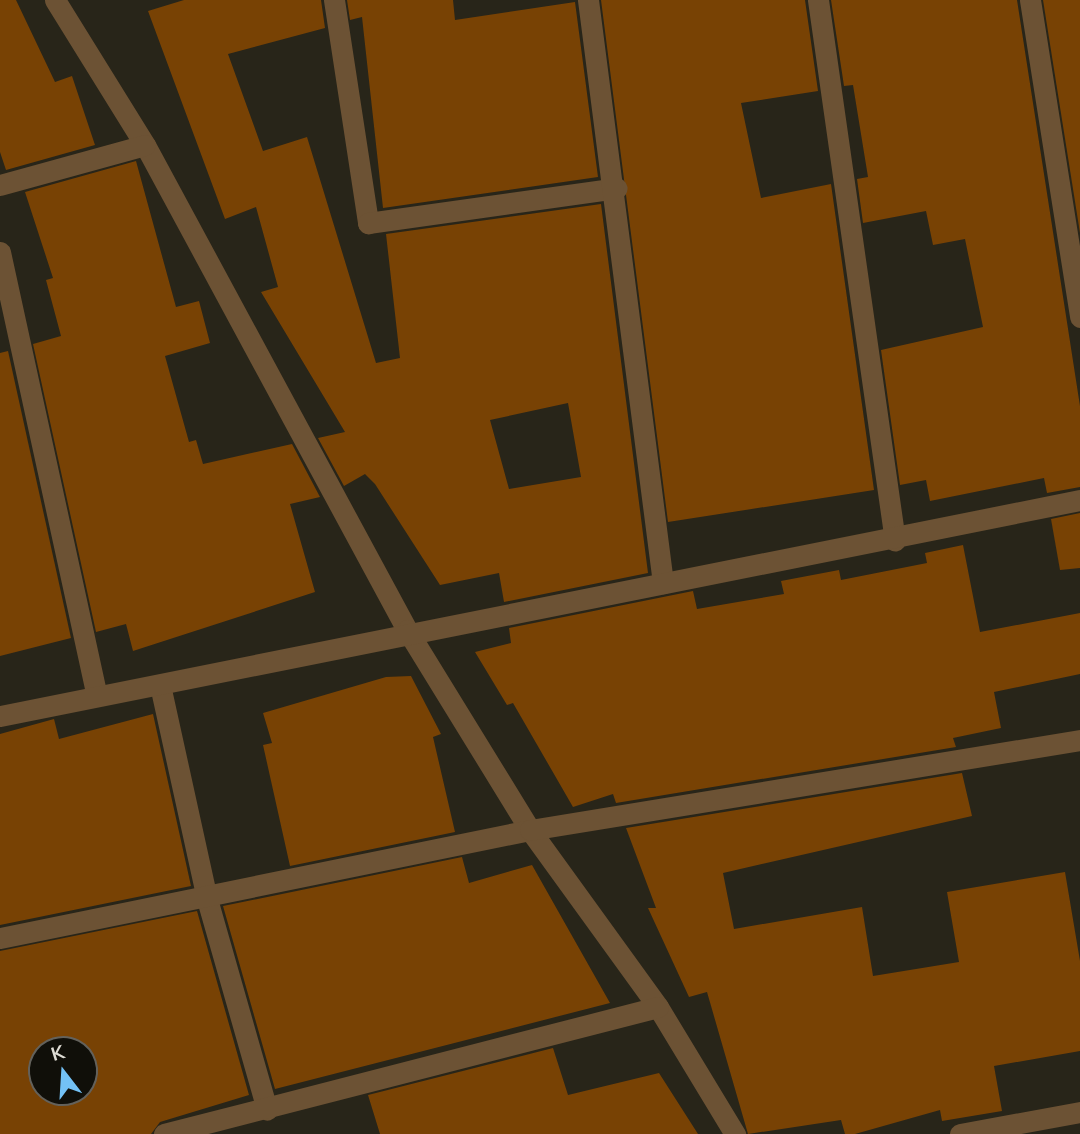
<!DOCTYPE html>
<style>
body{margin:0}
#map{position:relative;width:1080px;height:1134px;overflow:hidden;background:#282519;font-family:Mulish,sans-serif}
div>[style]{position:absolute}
.building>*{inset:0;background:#784204}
.minor>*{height:21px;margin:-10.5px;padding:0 10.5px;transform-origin:10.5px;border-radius:10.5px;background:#6c5234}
span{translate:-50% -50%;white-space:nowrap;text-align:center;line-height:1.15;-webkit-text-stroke:6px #100f09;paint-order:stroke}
.north{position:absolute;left:28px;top:1036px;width:70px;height:70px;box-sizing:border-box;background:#100f09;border:2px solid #63615b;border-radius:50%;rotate:343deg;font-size:19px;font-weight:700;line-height:28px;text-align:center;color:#dfddd5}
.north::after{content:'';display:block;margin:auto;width:24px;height:32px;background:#73c1f5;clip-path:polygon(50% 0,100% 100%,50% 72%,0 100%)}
</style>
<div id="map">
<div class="building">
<i style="clip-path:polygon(0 0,16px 0,55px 82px,72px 76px,95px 145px,6px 170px,0 152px)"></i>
<i style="clip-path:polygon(evenodd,184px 0,321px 0,325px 28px,228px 54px,263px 151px,307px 137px,376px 363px,400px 358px,386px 234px,601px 204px,648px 573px,504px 602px,499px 573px,440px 585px,375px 484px,365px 474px,344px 486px,318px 438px,345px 432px,261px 292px,278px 287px,256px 207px,225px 219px,148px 11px,184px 0,568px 403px,581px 477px,509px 489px,490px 420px,568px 403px)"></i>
<i style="clip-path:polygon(347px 0,453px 0,455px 20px,575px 2px,598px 177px,383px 208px,362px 17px,350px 20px)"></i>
<i style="clip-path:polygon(601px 0,805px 0,818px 91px,741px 103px,761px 198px,831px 184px,874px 490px,668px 522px)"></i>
<i style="clip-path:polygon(831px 0,1017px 0,1080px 406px,1080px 487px,1047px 493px,1044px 478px,930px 501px,926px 480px,900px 485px,881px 350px,983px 327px,965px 239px,933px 245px,926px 211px,863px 223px,857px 179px,868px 177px,853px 85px,844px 86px)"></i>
<i style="clip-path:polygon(1043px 0,1080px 0,1080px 233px)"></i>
<i style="clip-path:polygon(136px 161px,176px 307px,199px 301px,210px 343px,165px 356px,189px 442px,196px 440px,203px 464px,292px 444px,320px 497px,290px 504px,315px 592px,133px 651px,126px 624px,96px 632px,33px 344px,61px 336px,46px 280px,53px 278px,25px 192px)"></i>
<i style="clip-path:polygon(8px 351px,71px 638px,0 656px,0 353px)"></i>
<i style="clip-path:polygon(1080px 513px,1080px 568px,1060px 570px,1051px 519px)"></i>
<i style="clip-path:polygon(963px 545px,980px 632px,1080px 613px,1080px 674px,994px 692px,1001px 728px,953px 738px,956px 747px,616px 803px,613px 794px,573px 807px,513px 703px,507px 705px,475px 652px,511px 643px,509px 628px,693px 591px,697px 609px,784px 594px,781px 581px,839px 570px,841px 580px,927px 563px,925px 553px)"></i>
<i style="clip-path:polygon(411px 676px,441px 734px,433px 737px,455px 832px,290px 866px,263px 745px,272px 743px,263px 713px,386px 677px)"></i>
<i style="clip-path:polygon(153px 714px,191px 886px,0 925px,0 734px,54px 719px,59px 739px)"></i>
<i style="clip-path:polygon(962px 773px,972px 816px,723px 873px,734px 929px,862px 907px,873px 976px,959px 962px,947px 892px,1065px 872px,1080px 961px,1080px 1051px,994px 1066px,1002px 1111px,942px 1121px,940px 1110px,855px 1134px,845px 1134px,841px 1120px,748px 1134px,707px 992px,689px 997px,648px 908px,656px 908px,626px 828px)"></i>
<i style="clip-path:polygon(462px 857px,469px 883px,532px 865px,610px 1003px,275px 1089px,223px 906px)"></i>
<i style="clip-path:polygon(evenodd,197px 911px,249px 1095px,160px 1122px,151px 1134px,0 1134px,0 951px,197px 911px,42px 1050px,84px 1050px,84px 1092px,42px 1092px,42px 1050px)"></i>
<i style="clip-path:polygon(553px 1048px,568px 1095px,659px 1073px,698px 1134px,380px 1134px,368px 1095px)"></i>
</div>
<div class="minor">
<i style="left:55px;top:0;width:171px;rotate:58.2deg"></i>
<i style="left:145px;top:145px;width:551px;rotate:61.62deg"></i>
<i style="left:407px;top:630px;width:235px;rotate:58.4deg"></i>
<i style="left:530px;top:830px;width:218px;rotate:54.1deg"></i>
<i style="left:658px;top:1007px;width:149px;rotate:58.8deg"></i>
<i style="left:334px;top:0;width:226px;rotate:81.3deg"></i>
<i style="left:368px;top:223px;width:251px;rotate:-8deg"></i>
<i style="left:588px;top:0;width:588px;rotate:82.67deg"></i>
<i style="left:818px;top:0;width:546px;rotate:81.9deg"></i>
<i style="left:1030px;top:0;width:321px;rotate:81deg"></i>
<i style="left:0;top:185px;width:150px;rotate:-15.4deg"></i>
<i style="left:0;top:252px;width:454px;rotate:77.7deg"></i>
<i style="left:160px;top:685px;width:219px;rotate:77.6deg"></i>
<i style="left:207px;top:899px;width:219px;rotate:74.1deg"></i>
<i style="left:0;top:716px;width:1101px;rotate:-11.31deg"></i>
<i style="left:0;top:938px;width:541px;rotate:-11.52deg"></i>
<i style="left:530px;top:830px;width:557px;rotate:-9.29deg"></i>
<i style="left:164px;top:1134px;width:510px;rotate:-14.42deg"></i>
<i style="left:960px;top:1134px;width:122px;rotate:-10.4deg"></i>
</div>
<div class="north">K</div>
</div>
